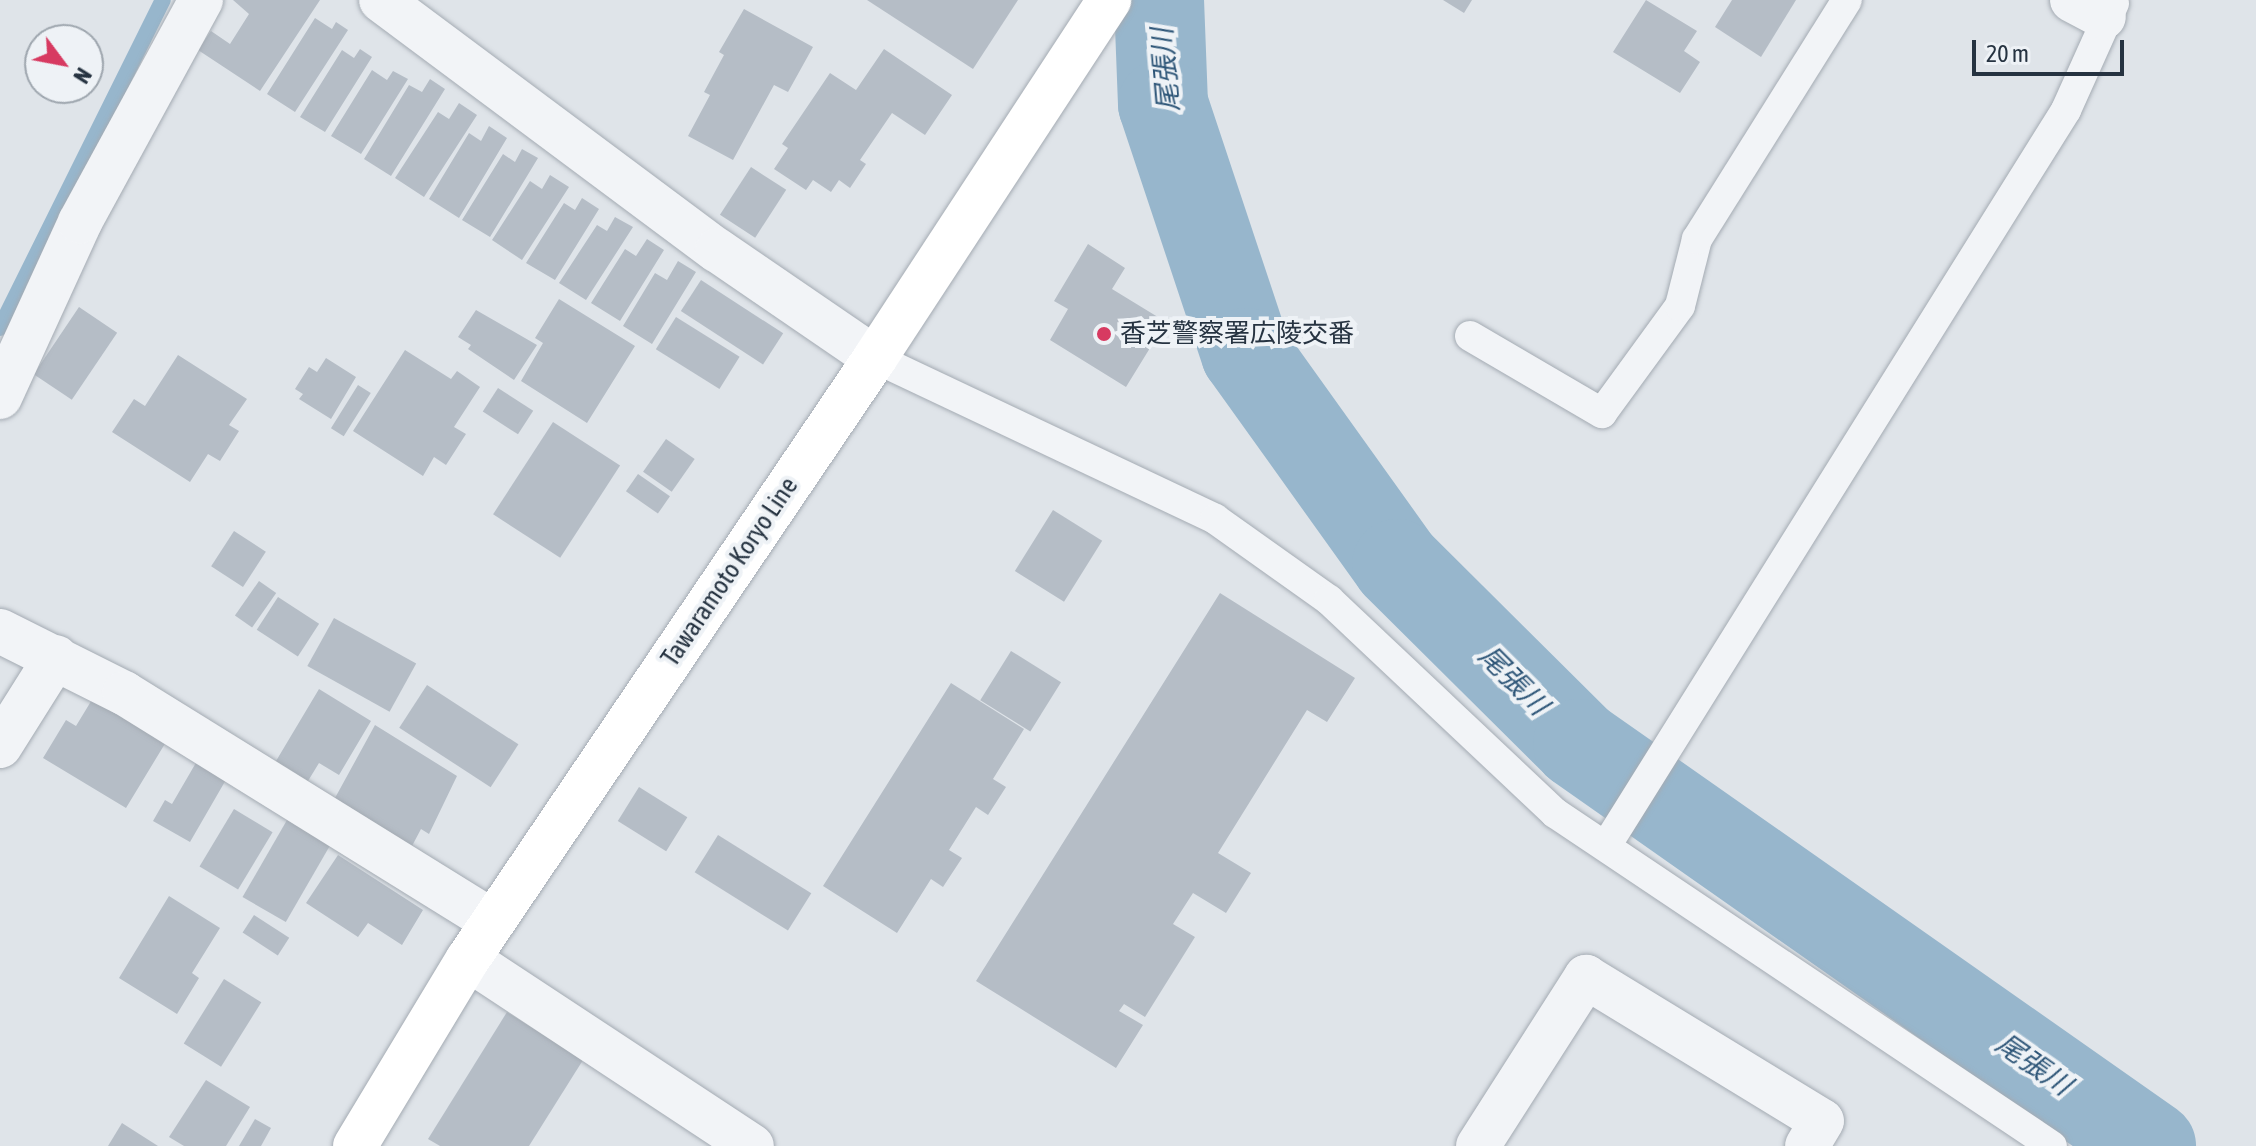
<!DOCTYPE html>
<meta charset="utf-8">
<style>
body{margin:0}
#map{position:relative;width:2256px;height:1146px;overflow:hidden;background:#dfe4e9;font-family:"Asap Condensed","Noto Sans JP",sans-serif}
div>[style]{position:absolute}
.stream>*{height:16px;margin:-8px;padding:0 8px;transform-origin:8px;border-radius:8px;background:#97b6cc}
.river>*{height:90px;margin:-45px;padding:0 45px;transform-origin:45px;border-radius:45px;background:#97b6cc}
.building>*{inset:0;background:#b5bdc6;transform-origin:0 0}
.roads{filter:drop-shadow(0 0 2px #a4abb3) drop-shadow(0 0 2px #a4abb3)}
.service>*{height:30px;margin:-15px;padding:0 15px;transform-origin:15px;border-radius:15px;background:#f2f4f7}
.minor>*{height:44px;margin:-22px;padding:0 22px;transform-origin:22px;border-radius:22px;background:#f2f4f7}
.secondary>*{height:44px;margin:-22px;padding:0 22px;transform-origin:22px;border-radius:22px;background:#fff}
.dots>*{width:22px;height:22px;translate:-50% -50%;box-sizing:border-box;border:4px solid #eef2f6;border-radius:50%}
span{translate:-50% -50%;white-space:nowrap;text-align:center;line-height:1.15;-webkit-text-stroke:8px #eef2f6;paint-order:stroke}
.poi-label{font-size:26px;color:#263341}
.left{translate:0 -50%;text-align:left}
.street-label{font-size:26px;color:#263341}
.water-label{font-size:28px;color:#2e5678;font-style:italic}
.north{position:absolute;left:24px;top:24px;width:80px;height:80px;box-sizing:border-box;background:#eef2f6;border:2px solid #9ea6ae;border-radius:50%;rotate:122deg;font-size:22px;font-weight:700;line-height:32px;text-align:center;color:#263341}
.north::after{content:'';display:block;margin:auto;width:28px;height:36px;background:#d73a61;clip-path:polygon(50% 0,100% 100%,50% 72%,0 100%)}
.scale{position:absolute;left:1972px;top:40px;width:152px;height:36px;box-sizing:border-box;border:4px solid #263341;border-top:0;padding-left:10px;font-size:24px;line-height:28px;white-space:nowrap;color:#263341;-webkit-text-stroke:6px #eef2f6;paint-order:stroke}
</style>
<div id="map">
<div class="stream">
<i style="left:0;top:328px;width:366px;rotate:-63.6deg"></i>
</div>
<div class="river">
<i style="left:1159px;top:0;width:104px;rotate:87.8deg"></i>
<i style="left:1163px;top:104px;width:262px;rotate:71.6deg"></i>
<i style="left:1246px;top:353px;width:259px;rotate:54.4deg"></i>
<i style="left:1397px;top:564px;width:255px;rotate:44.8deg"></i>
<i style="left:1578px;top:744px;width:700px;rotate:35.05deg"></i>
</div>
<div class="building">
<i style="clip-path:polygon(233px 0,320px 0,260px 91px,198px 50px,211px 31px,230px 44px,249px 14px)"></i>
<i style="clip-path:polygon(867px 0,1018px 0,973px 69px)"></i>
<i style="clip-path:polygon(1443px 0,1472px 0,1464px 13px)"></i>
<i style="clip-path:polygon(1646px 0,1697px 31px,1684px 51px,1700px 62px,1680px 93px,1613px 52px)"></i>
<i style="clip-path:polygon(1732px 0,1796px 0,1761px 57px,1715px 27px)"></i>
<i style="clip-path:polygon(744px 9px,813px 47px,788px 92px,774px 85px,733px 160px,688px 136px,710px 95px,704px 92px,724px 55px,719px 52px)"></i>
<i style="clip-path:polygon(315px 18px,332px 29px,336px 22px,348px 30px,295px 112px,267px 94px)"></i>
<i style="clip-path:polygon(360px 49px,372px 57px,325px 132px,300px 117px,342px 50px,354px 58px)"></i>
<i style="clip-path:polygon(884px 49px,952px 95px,925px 135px,892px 113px,860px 160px,866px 164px,850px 188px,839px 180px,831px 192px,813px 180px,806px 190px,774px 169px,788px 148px,782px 144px,830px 73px,856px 90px)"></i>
<i style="clip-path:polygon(372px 70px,387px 80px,393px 71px,408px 79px,361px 154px,331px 136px)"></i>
<i style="clip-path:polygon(430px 79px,445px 89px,391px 176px,364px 159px,409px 85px,422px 92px)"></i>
<i style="clip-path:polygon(459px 103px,477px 115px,424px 197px,395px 178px,438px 112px,449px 119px)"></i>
<i style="clip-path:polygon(489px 126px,507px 138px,459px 218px,429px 199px,469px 133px,481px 141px)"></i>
<i style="clip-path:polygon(522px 149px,538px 158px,490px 237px,462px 220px,503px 154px,515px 162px)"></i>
<i style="left:751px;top:167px;width:42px;height:57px;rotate:33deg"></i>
<i style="clip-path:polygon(550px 175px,569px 187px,522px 260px,492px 240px,530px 181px,542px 189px)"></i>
<i style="clip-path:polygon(582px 198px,599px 209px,555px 280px,526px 263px,564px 203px,575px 210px)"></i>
<i style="clip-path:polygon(615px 217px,633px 227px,586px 300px,559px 283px,597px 225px,607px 231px)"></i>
<i style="clip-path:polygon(647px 239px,664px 250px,620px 321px,591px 303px,625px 249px,636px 256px)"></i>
<i style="clip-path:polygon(1088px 244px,1125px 268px,1112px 289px,1166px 322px,1126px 387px,1050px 340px,1068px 309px,1054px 301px)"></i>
<i style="clip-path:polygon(678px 261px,696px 272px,652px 344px,623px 326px,655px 273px,667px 280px)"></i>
<i style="left:701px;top:280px;width:98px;height:37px;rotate:33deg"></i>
<i style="clip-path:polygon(559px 299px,635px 346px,587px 423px,521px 381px,543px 343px,535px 338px)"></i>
<i style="left:79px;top:307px;width:46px;height:81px;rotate:34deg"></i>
<i style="clip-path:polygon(476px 310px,537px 345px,514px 380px,468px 349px,471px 345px,458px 337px)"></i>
<i style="left:676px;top:317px;width:75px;height:38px;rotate:32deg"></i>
<i style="clip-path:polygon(405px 350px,451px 379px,457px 371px,480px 387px,454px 427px,466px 434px,446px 465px,434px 457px,423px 476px,353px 431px)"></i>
<i style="clip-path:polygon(178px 355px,247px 399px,229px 425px,239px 431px,220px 461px,208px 454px,190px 482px,112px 432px,134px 399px,145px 406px)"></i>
<i style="clip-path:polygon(326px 358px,356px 377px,331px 419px,299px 399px,303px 394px,295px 389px,309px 367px,317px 372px)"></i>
<i style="left:358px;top:385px;width:15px;height:51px;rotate:32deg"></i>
<i style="left:498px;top:388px;width:42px;height:28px;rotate:33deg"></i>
<i style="left:553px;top:422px;width:80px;height:110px;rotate:33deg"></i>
<i style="left:666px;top:439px;width:35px;height:40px;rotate:35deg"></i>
<i style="left:638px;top:474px;width:39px;height:21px;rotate:35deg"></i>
<i style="left:1053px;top:510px;width:58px;height:72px;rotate:32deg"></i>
<i style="left:234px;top:531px;width:38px;height:42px;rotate:33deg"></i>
<i style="left:259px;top:581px;width:21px;height:42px;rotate:35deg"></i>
<i style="clip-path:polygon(1220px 593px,1355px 678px,1327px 722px,1307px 710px,1218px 853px,1251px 873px,1226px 913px,1193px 893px,1173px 924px,1195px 937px,1145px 1017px,1124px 1004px,1119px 1011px,1143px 1025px,1116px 1068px,976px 981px)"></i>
<i style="left:278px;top:597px;width:49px;height:39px;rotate:33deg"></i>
<i style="left:334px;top:618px;width:94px;height:55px;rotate:29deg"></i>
<i style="left:1011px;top:651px;width:59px;height:58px;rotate:32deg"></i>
<i style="clip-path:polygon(951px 683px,1024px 729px,993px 779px,1006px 787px,988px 815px,976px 807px,949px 850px,962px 858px,943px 887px,931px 879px,897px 933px,823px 886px)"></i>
<i style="left:427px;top:685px;width:109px;height:51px;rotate:33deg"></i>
<i style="clip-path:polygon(319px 689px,371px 721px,339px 775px,319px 763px,308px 781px,276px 761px)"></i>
<i style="clip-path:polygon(93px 698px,166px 742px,126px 808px,43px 758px,66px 720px,76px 726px)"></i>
<i style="clip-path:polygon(375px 725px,457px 776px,429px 834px,421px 829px,412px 846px,335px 798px)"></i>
<i style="clip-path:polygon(197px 761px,227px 778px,190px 842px,153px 821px,165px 800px,172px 804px)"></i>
<i style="left:639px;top:787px;width:57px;height:40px;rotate:32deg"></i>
<i style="left:234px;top:809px;width:45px;height:67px;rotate:31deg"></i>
<i style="left:287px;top:820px;width:50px;height:89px;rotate:30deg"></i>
<i style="left:718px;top:835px;width:110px;height:44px;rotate:32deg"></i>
<i style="clip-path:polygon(338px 855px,423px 910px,402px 945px,368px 923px,358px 937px,306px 903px)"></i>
<i style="clip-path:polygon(169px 896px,220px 928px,192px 973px,199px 978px,177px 1014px,119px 978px)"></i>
<i style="left:254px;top:915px;width:42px;height:21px;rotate:33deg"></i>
<i style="left:224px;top:979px;width:44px;height:76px;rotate:32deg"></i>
<i style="clip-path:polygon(507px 1012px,583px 1060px,529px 1146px,440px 1146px,428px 1139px)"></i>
<i style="clip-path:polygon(206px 1080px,250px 1107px,226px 1146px,184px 1146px,169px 1137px)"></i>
<i style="clip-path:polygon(255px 1119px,271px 1128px,261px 1146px,239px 1146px)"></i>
<i style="clip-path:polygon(122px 1123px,158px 1146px,108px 1146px)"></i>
</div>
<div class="roads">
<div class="service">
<i style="left:1470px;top:336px;width:153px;rotate:30.3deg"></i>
<i style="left:1602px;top:413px;width:132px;rotate:-53.9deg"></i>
<i style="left:1680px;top:306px;width:69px;rotate:-75.8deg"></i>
<i style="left:1697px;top:239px;width:282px;rotate:-57.9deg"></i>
<i style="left:875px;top:358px;width:376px;rotate:25.3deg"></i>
<i style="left:1215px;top:519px;width:140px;rotate:35.4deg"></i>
<i style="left:1329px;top:600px;width:311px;rotate:43.3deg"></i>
<i style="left:1555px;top:813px;width:598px;rotate:33.82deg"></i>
<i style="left:1606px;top:846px;width:868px;rotate:-57.99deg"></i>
<i style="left:2066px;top:110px;width:117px;rotate:-65.8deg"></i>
</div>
<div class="minor">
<i style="left:381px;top:0;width:419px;rotate:36.7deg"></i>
<i style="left:717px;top:250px;width:191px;rotate:34.4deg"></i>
<i style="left:2072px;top:0;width:36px;rotate:28deg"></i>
<i style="left:0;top:397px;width:192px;rotate:-65.4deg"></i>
<i style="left:80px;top:222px;width:253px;rotate:-61.4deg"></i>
<i style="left:0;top:631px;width:139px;rotate:26.6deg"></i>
<i style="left:124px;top:693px;width:434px;rotate:31.8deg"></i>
<i style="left:0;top:746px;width:105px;rotate:-57.8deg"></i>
<i style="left:468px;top:959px;width:340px;rotate:33.4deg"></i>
<i style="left:1478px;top:1146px;width:201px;rotate:-57.4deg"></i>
<i style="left:1586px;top:977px;width:276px;rotate:31.4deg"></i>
<i style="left:1822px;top:1121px;width:29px;rotate:121deg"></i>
</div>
<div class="secondary">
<i style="left:355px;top:1146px;width:218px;rotate:-58.9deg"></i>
<i style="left:468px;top:959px;width:726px;rotate:-55.89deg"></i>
<i style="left:875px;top:358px;width:428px;rotate:-56.8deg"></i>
</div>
</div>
<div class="dots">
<i style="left:1104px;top:334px;background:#d73a61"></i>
</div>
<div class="poi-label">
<span class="left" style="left:1120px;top:334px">香芝警察署広陵交番</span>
</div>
<div class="street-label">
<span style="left:730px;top:572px;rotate:-56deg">Tawaramoto Koryo Line</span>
</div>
<div class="water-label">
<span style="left:1165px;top:70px;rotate:-95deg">尾張川</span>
<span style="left:1514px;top:680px;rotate:45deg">尾張川</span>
<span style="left:2034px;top:1064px;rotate:35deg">尾張川</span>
</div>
<div class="north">N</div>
<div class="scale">20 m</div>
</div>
